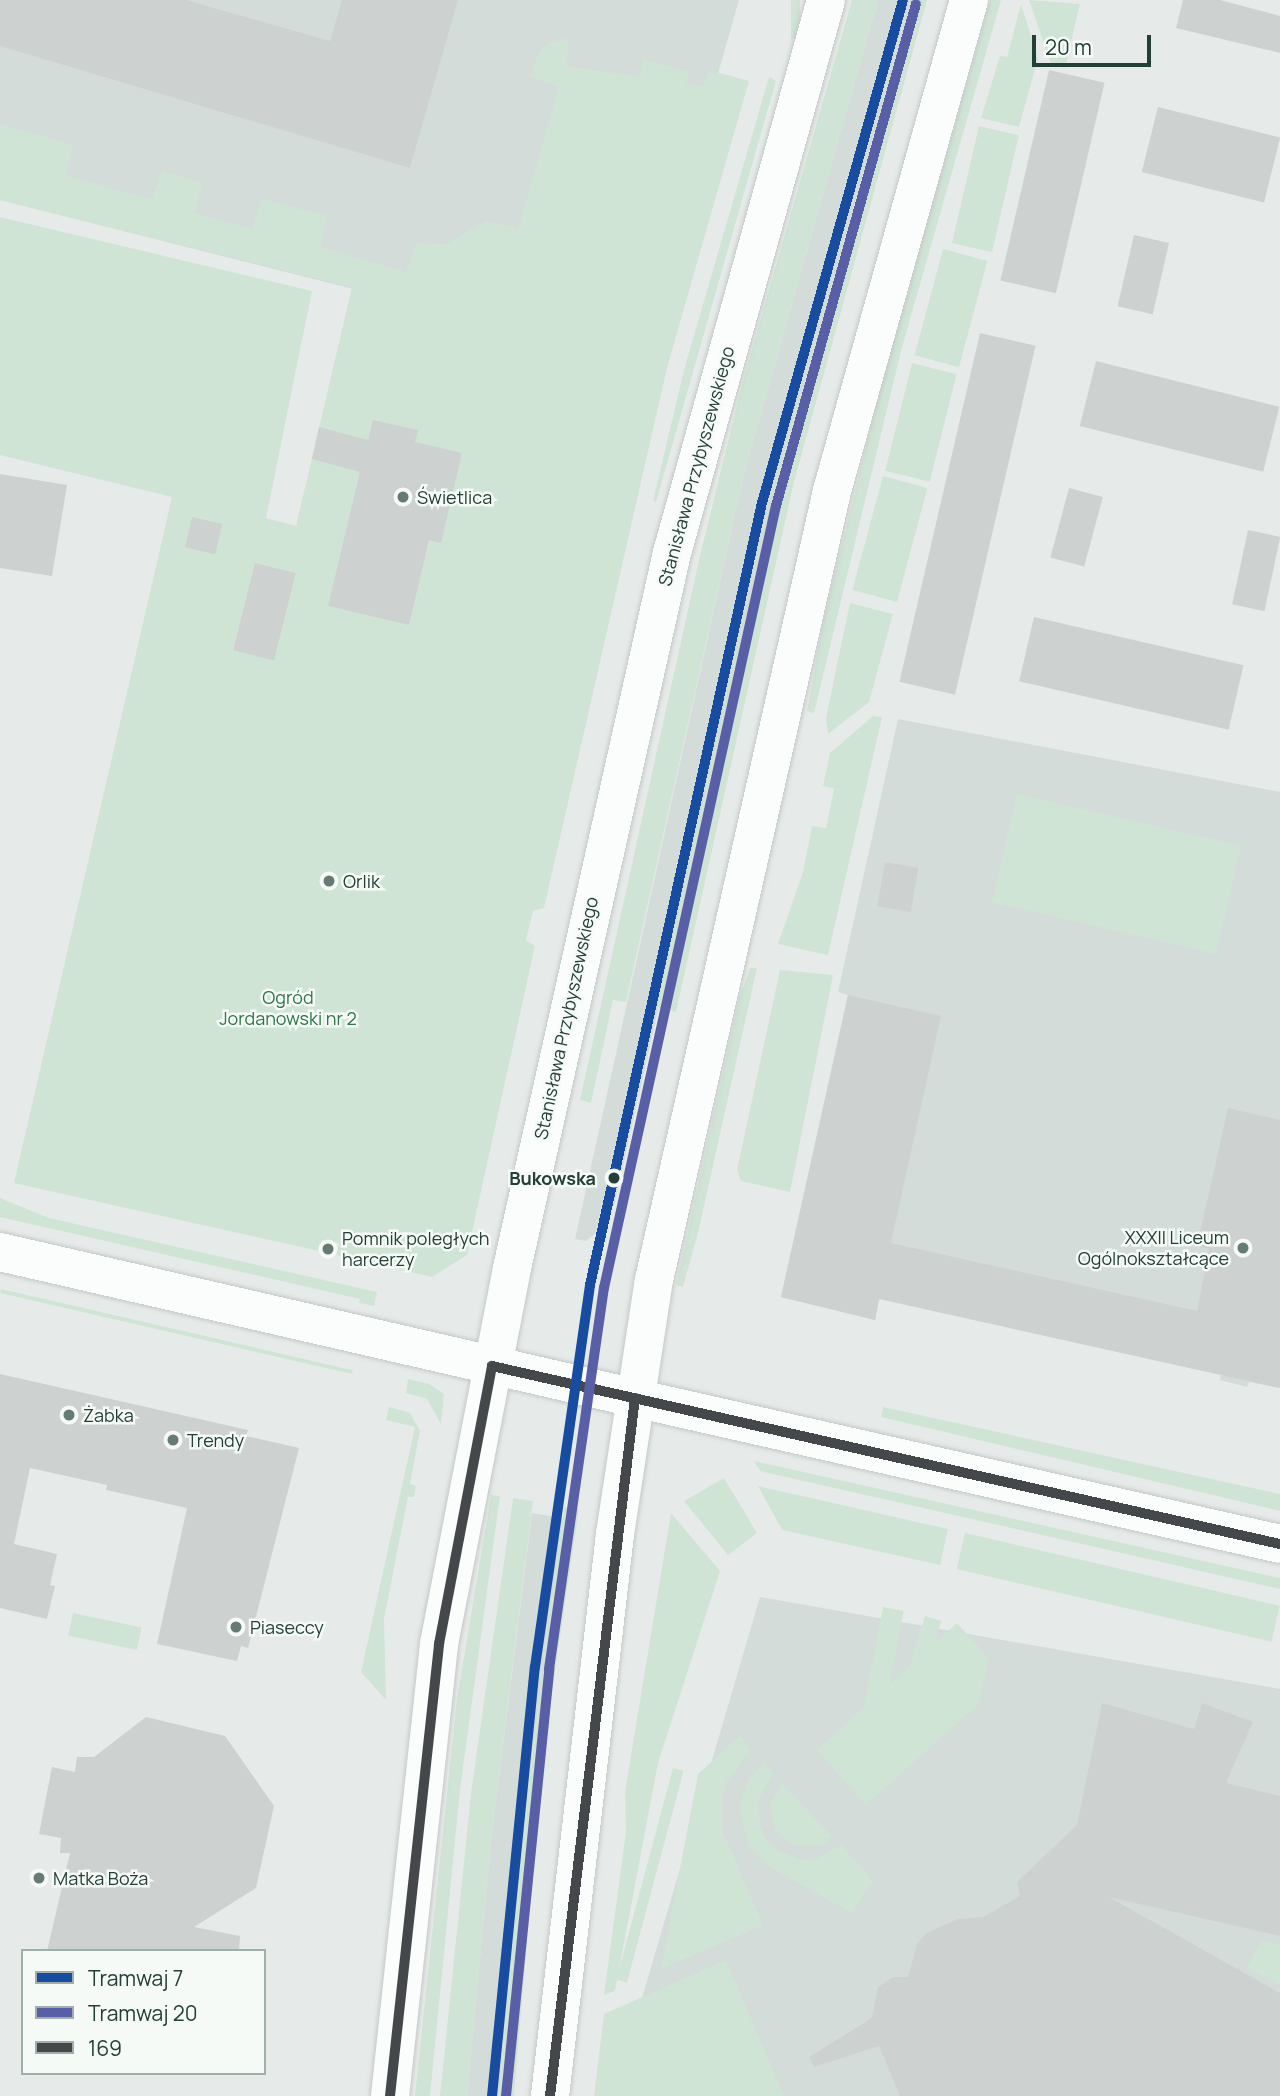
<!DOCTYPE html>
<meta charset="utf-8">
<style>
body{margin:0}
#map{position:relative;width:1280px;height:2096px;overflow:hidden;background:#e6ebe9;font-family:Manrope,sans-serif}
div>[style]{position:absolute}
.built>*{inset:0;background:#d4dcd9}
.green>*{inset:0;background:#cfe4d5;transform-origin:0 0}
.building>*{inset:0;background:#cdd2d0;transform-origin:0 0}
.roads{filter:drop-shadow(0 0 2px #c3c8c6) drop-shadow(0 0 2px #c3c8c6)}
.tertiary>*{height:38px;margin:-19px;padding:0 19px;transform-origin:19px;border-radius:19px;background:#fbfcfc}
.secondary>*{height:38px;margin:-19px;padding:0 19px;transform-origin:19px;border-radius:19px;background:#fbfcfc}
.bus-1>*{height:10px;margin:-5px;padding:0 5px;transform-origin:5px;border-radius:5px;background:#45484a}
.tram-1>*{height:10px;margin:-5px;padding:0 5px;transform-origin:5px;border-radius:5px;background:#174ca1}
.tram-2>*{height:10px;margin:-5px;padding:0 5px;transform-origin:5px;border-radius:5px;background:#595fa7}
.dots>*{width:19px;height:19px;translate:-50% -50%;box-sizing:border-box;border:4px solid #f5faf7;border-radius:50%}
span{translate:-50% -50%;white-space:nowrap;text-align:center;line-height:1.15;-webkit-text-stroke:5px #f5faf7;paint-order:stroke}
.street-label{font-size:18px;color:#233f37}
.poi-label{font-size:18px;color:#233f37}
.left{translate:0 -50%;text-align:left}
.right{translate:-100% -50%;text-align:right}
.park-label{font-size:18px;color:#2e7647}
.stop-label{font-size:18px;color:#233f37;font-weight:700}
.legend{position:absolute;left:21px;top:1949px;width:245px;height:126px;box-sizing:border-box;background:#f5faf7;border:2px solid #a1afaa;margin:0;padding:9px 12px;list-style:none;font-size:21px;color:#233f37}
.legend li{display:flex;align-items:center;gap:14px;height:35px}
.legend b{width:35px;border:2px solid #a1afaa}
.scale{position:absolute;left:1032px;top:35px;width:119px;height:32px;box-sizing:border-box;border:4px solid #233f37;border-top:0;padding-left:9px;font-size:21px;line-height:24px;white-space:nowrap;color:#233f37;-webkit-text-stroke:5px #f5faf7;paint-order:stroke}
</style>
<div id="map">
<div class="built">
<i style="clip-path:polygon(0 0,739px 0,710px 102px,667px 368px,0 200px)"></i>
<i style="clip-path:polygon(878px 0,912px 0,777px 480px,614px 1206px,602px 1204px,596px 1233px,586px 1241px,575px 1239px,744px 473px)"></i>
<i style="clip-path:polygon(898px 719px,1280px 792px,1280px 1388px,1249px 1382px,1247px 1387px,1220px 1380px,1221px 1375px,920px 1308px,881px 1291px,875px 1320px,781px 1297px,848px 995px,838px 992px)"></i>
<i style="clip-path:polygon(532px 1513px,563px 1518px,521px 1844px,499px 2096px,467px 2096px,491px 1840px)"></i>
<i style="clip-path:polygon(760px 1597px,1280px 1689px,1280px 2096px,619px 2096px,619px 2076px)"></i>
</div>
<div class="green">
<i style="left:791px;top:0;width:9px;height:39px"></i>
<i style="clip-path:polygon(852px 0,878px 0,744px 473px,626px 1002px,613px 1000px,591px 1103px,580px 1100px,699px 560px,743px 381px)"></i>
<i style="clip-path:polygon(912px 0,927px 0,794px 482px,676px 1012px,657px 1008px,777px 480px)"></i>
<i style="clip-path:polygon(990px 0,1001px 0,901px 351px,814px 713px,807px 711px,823px 622px,885px 370px)"></i>
<i style="clip-path:polygon(1029px 0,1080px 4px,1065px 68px,1051px 64px)"></i>
<i style="clip-path:polygon(1021px 4px,1038px 58px,1019px 127px,981px 118px,1000px 56px,1007px 57px)"></i>
<i style="clip-path:polygon(569px 38px,566px 66px,640px 77px,643px 59px,689px 72px,686px 83px,702px 87px,708px 73px,716px 72px,749px 81px,667px 368px,544px 908px,533px 911px,526px 940px,535px 946px,467px 1255px,432px 1277px,336px 1255px,339px 1243px,322px 1240px,319px 1251px,14px 1183px,172px 497px,0 455px,0 217px,312px 291px,266px 518px,296px 526px,352px 287px,0 200px,0 124px,73px 145px,66px 176px,152px 199px,162px 171px,202px 183px,195px 213px,252px 229px,262px 199px,327px 216px,320px 247px,406px 272px,416px 243px,447px 244px,486px 221px,518px 229px,559px 87px,530px 76px,538px 55px,548px 43px)"></i>
<i style="clip-path:polygon(769px 77px,776px 81px,656px 502px,653px 501px,684px 370px)"></i>
<i style="left:979px;top:126px;width:41px;height:120px;rotate:13deg"></i>
<i style="left:943px;top:249px;width:46px;height:110px;rotate:15deg"></i>
<i style="left:912px;top:363px;width:46px;height:111px;rotate:14deg"></i>
<i style="left:883px;top:476px;width:46px;height:118px;rotate:15deg"></i>
<i style="clip-path:polygon(850px 603px,893px 614px,869px 702px,828px 734px,826px 718px)"></i>
<i style="clip-path:polygon(873px 716px,882px 717px,828px 955px,778px 944px,803px 872px,812px 826px,826px 828px,834px 789px,823px 786px,830px 753px)"></i>
<i style="left:1017px;top:794px;width:230px;height:111px;rotate:13deg"></i>
<i style="clip-path:polygon(750px 968px,757px 968px,698px 1233px,683px 1287px,676px 1285px,740px 996px)"></i>
<i style="clip-path:polygon(780px 970px,833px 975px,790px 1192px,741px 1181px,737px 1170px)"></i>
<i style="clip-path:polygon(0 1198px,49px 1218px,377px 1292px,374px 1306px,359px 1303px,360px 1299px,0 1217px)"></i>
<i style="left:1px;top:1289px;width:361px;height:4px;rotate:13deg"></i>
<i style="clip-path:polygon(408px 1379px,429px 1384px,444px 1394px,441px 1424px,427px 1399px,406px 1393px)"></i>
<i style="clip-path:polygon(389px 1407px,410px 1413px,420px 1431px,410px 1484px,416px 1486px,414px 1497px,408px 1497px,384px 1619px,386px 1700px,361px 1672px,415px 1427px,386px 1420px)"></i>
<i style="clip-path:polygon(883px 1407px,1280px 1494px,1280px 1511px,881px 1417px)"></i>
<i style="clip-path:polygon(754px 1461px,1280px 1578px,1280px 1589px,760px 1471px)"></i>
<i style="clip-path:polygon(724px 1478px,757px 1533px,728px 1555px,684px 1501px)"></i>
<i style="clip-path:polygon(758px 1486px,948px 1529px,940px 1565px,782px 1530px)"></i>
<i style="clip-path:polygon(491px 1495px,500px 1496px,460px 1790px,430px 2096px,415px 2096px,457px 1699px)"></i>
<i style="clip-path:polygon(513px 1498px,533px 1501px,491px 1840px,467px 2096px,440px 2096px,471px 1794px)"></i>
<i style="clip-path:polygon(564px 1507px,579px 1509px,543px 1752px,514px 2096px,499px 2096px,521px 1844px)"></i>
<i style="clip-path:polygon(671px 1513px,720px 1571px,658px 1763px,615px 1991px,604px 1995px,626px 1832px,625px 1792px)"></i>
<i style="left:965px;top:1533px;width:323px;height:37px;rotate:13deg"></i>
<i style="left:883px;top:1607px;width:21px;height:144px;rotate:11deg"></i>
<i style="left:73px;top:1613px;width:70px;height:23px;rotate:12deg"></i>
<i style="left:925px;top:1616px;width:17px;height:170px;rotate:17deg"></i>
<i style="clip-path:polygon(957px 1623px,989px 1659px,979px 1703px,866px 1805px,817px 1750px)"></i>
<i style="clip-path:polygon(740px 1736px,751px 1750px,727px 1781px,722px 1798px,722px 1830px,763px 1925px,661px 1969px,698px 1774px)"></i>
<i style="clip-path:polygon(764px 1763px,773px 1774px,758px 1800px,760px 1826px,767px 1840px,777px 1850px,802px 1860px,816px 1859px,841px 1845px,873px 1881px,852px 1913px,770px 1867px,749px 1846px,739px 1806px,749px 1779px)"></i>
<i style="left:673px;top:1768px;width:11px;height:219px;rotate:15deg"></i>
<i style="clip-path:polygon(782px 1783px,832px 1837px,822px 1845px,793px 1845px,776px 1831px,770px 1806px)"></i>
<i style="clip-path:polygon(1262px 1940px,1280px 1945px,1280px 1985px,1247px 1968px)"></i>
<i style="clip-path:polygon(726px 1960px,784px 2096px,594px 2096px,604px 2014px)"></i>
</div>
<div class="building">
<i style="clip-path:polygon(0 0,186px 0,330px 41px,342px 0,458px 0,410px 168px,0 46px)"></i>
<i style="clip-path:polygon(1183px 0,1220px 0,1280px 16px,1280px 53px,1176px 28px)"></i>
<i style="left:1049px;top:70px;width:57px;height:216px;rotate:13deg"></i>
<i style="left:1158px;top:107px;width:126px;height:67px;rotate:14deg"></i>
<i style="left:1134px;top:235px;width:36px;height:73px;rotate:13deg"></i>
<i style="left:980px;top:333px;width:57px;height:358px;rotate:13deg"></i>
<i style="left:1096px;top:361px;width:189px;height:67px;rotate:14deg"></i>
<i style="clip-path:polygon(373px 420px,418px 430px,415px 442px,462px 453px,441px 543px,429px 540px,409px 625px,328px 606px,360px 472px,312px 459px,319px 427px,368px 440px)"></i>
<i style="clip-path:polygon(0 474px,67px 485px,52px 576px,0 568px)"></i>
<i style="left:1069px;top:488px;width:35px;height:72px;rotate:15deg"></i>
<i style="left:192px;top:517px;width:31px;height:31px;rotate:13deg"></i>
<i style="left:1248px;top:530px;width:33px;height:76px;rotate:12deg"></i>
<i style="left:255px;top:563px;width:42px;height:90px;rotate:14deg"></i>
<i style="left:1034px;top:617px;width:215px;height:66px;rotate:13deg"></i>
<i style="left:885px;top:862px;width:34px;height:45px;rotate:10deg"></i>
<i style="clip-path:polygon(848px 995px,941px 1016px,891px 1243px,1197px 1311px,1209px 1249px,1197px 1246px,1228px 1108px,1280px 1120px,1280px 1388px,879px 1299px,875px 1320px,781px 1297px)"></i>
<i style="clip-path:polygon(0 1374px,248px 1430px,246px 1436px,299px 1448px,248px 1648px,241px 1646px,237px 1661px,157px 1644px,187px 1508px,106px 1490px,107px 1485px,30px 1468px,14px 1544px,57px 1554px,50px 1585px,55px 1586px,47px 1619px,0 1608px)"></i>
<i style="clip-path:polygon(1102px 1703px,1194px 1729px,1202px 1703px,1253px 1722px,1226px 1783px,1280px 1796px,1280px 1936px,1109px 1897px,1280px 1993px,1280px 2096px,900px 2096px,879px 2046px,814px 2067px,809px 2057px,872px 2018px,878px 1987px,893px 1977px,908px 1977px,917px 1944px,926px 1933px,958px 1919px,983px 1917px,1020px 1896px,1017px 1882px,1077px 1825px)"></i>
<i style="clip-path:polygon(146px 1717px,225px 1736px,274px 1806px,256px 1888px,194px 1927px,240px 1936px,239px 1951px,47px 1951px,70px 1853px,60px 1853px,61px 1838px,39px 1834px,52px 1767px,75px 1772px,77px 1757px,94px 1757px)"></i>
</div>
<div class="roads">
<div class="tertiary">
<i style="left:635px;top:1398px;width:661px;rotate:12.75deg"></i>
</div>
<div class="secondary">
<i style="left:0;top:1252px;width:652px;rotate:12.95deg"></i>
<i style="left:390px;top:2096px;width:455px;rotate:-83.8deg"></i>
<i style="left:439px;top:1644px;width:383px;rotate:-79deg"></i>
<i style="left:512px;top:1268px;width:733px;rotate:-77.39deg"></i>
<i style="left:672px;top:553px;width:574px;rotate:-74.44deg"></i>
<i style="left:550px;top:2096px;width:566px;rotate:-83.4deg"></i>
<i style="left:615px;top:1534px;width:257px;rotate:-81.3deg"></i>
<i style="left:654px;top:1280px;width:809px;rotate:-77.29deg"></i>
<i style="left:832px;top:491px;width:510px;rotate:-74.41deg"></i>
</div>
</div>
<div class="bus-1">
<i style="left:390px;top:2096px;width:455px;rotate:-83.8deg"></i>
<i style="left:439px;top:1644px;width:283px;rotate:-79.2deg"></i>
<i style="left:492px;top:1366px;width:808px;rotate:12.73deg"></i>
<i style="left:550px;top:2096px;width:703px;rotate:-83.06deg"></i>
</div>
<div class="tram-1">
<i style="left:492px;top:2096px;width:431px;rotate:-84.3deg"></i>
<i style="left:535px;top:1667px;width:386px;rotate:-81.8deg"></i>
<i style="left:590px;top:1285px;width:801px;rotate:-77.6deg"></i>
<i style="left:762px;top:503px;width:522px;rotate:-74.34deg"></i>
</div>
<div class="tram-2">
<i style="left:506px;top:2096px;width:429px;rotate:-84.2deg"></i>
<i style="left:549px;top:1669px;width:385px;rotate:-81.8deg"></i>
<i style="left:604px;top:1288px;width:801px;rotate:-77.6deg"></i>
<i style="left:776px;top:506px;width:521px;rotate:-74.42deg"></i>
</div>
<div class="dots">
<i style="left:403px;top:497px;background:#677b75"></i>
<i style="left:329px;top:881px;background:#677b75"></i>
<i style="left:614px;top:1178px;background:#233f37"></i>
<i style="left:1243px;top:1248px;background:#677b75"></i>
<i style="left:328px;top:1249px;background:#677b75"></i>
<i style="left:69px;top:1415px;background:#677b75"></i>
<i style="left:173px;top:1440px;background:#677b75"></i>
<i style="left:236px;top:1627px;background:#677b75"></i>
<i style="left:39px;top:1878px;background:#677b75"></i>
</div>
<div class="street-label">
<span style="left:696px;top:466px;rotate:-75deg">Stanisława Przybyszewskiego</span>
<span style="left:566px;top:1018px;rotate:-78deg">Stanisława Przybyszewskiego</span>
</div>
<div class="poi-label">
<span class="left" style="left:417px;top:497px">Świetlica</span>
<span class="left" style="left:343px;top:881px">Orlik</span>
<span class="right" style="left:1229px;top:1248px">XXXII Liceum<br>Ogólnokształcące</span>
<span class="left" style="left:342px;top:1249px">Pomnik poległych<br>harcerzy</span>
<span class="left" style="left:83px;top:1415px">Żabka</span>
<span class="left" style="left:187px;top:1440px">Trendy</span>
<span class="left" style="left:250px;top:1627px">Piaseccy</span>
<span class="left" style="left:53px;top:1878px">Matka Boża</span>
</div>
<div class="park-label">
<span style="left:288px;top:1008px">Ogród<br>Jordanowski nr 2</span>
</div>
<div class="stop-label">
<span class="right" style="left:596px;top:1178px">Bukowska</span>
</div>
<ul class="legend">
<li><b style="height:9px;background:#174ca1"></b>Tramwaj 7</li>
<li><b style="height:9px;background:#595fa7"></b>Tramwaj 20</li>
<li><b style="height:9px;background:#45484a"></b>169</li>
</ul>
<div class="scale">20 m</div>
</div>
